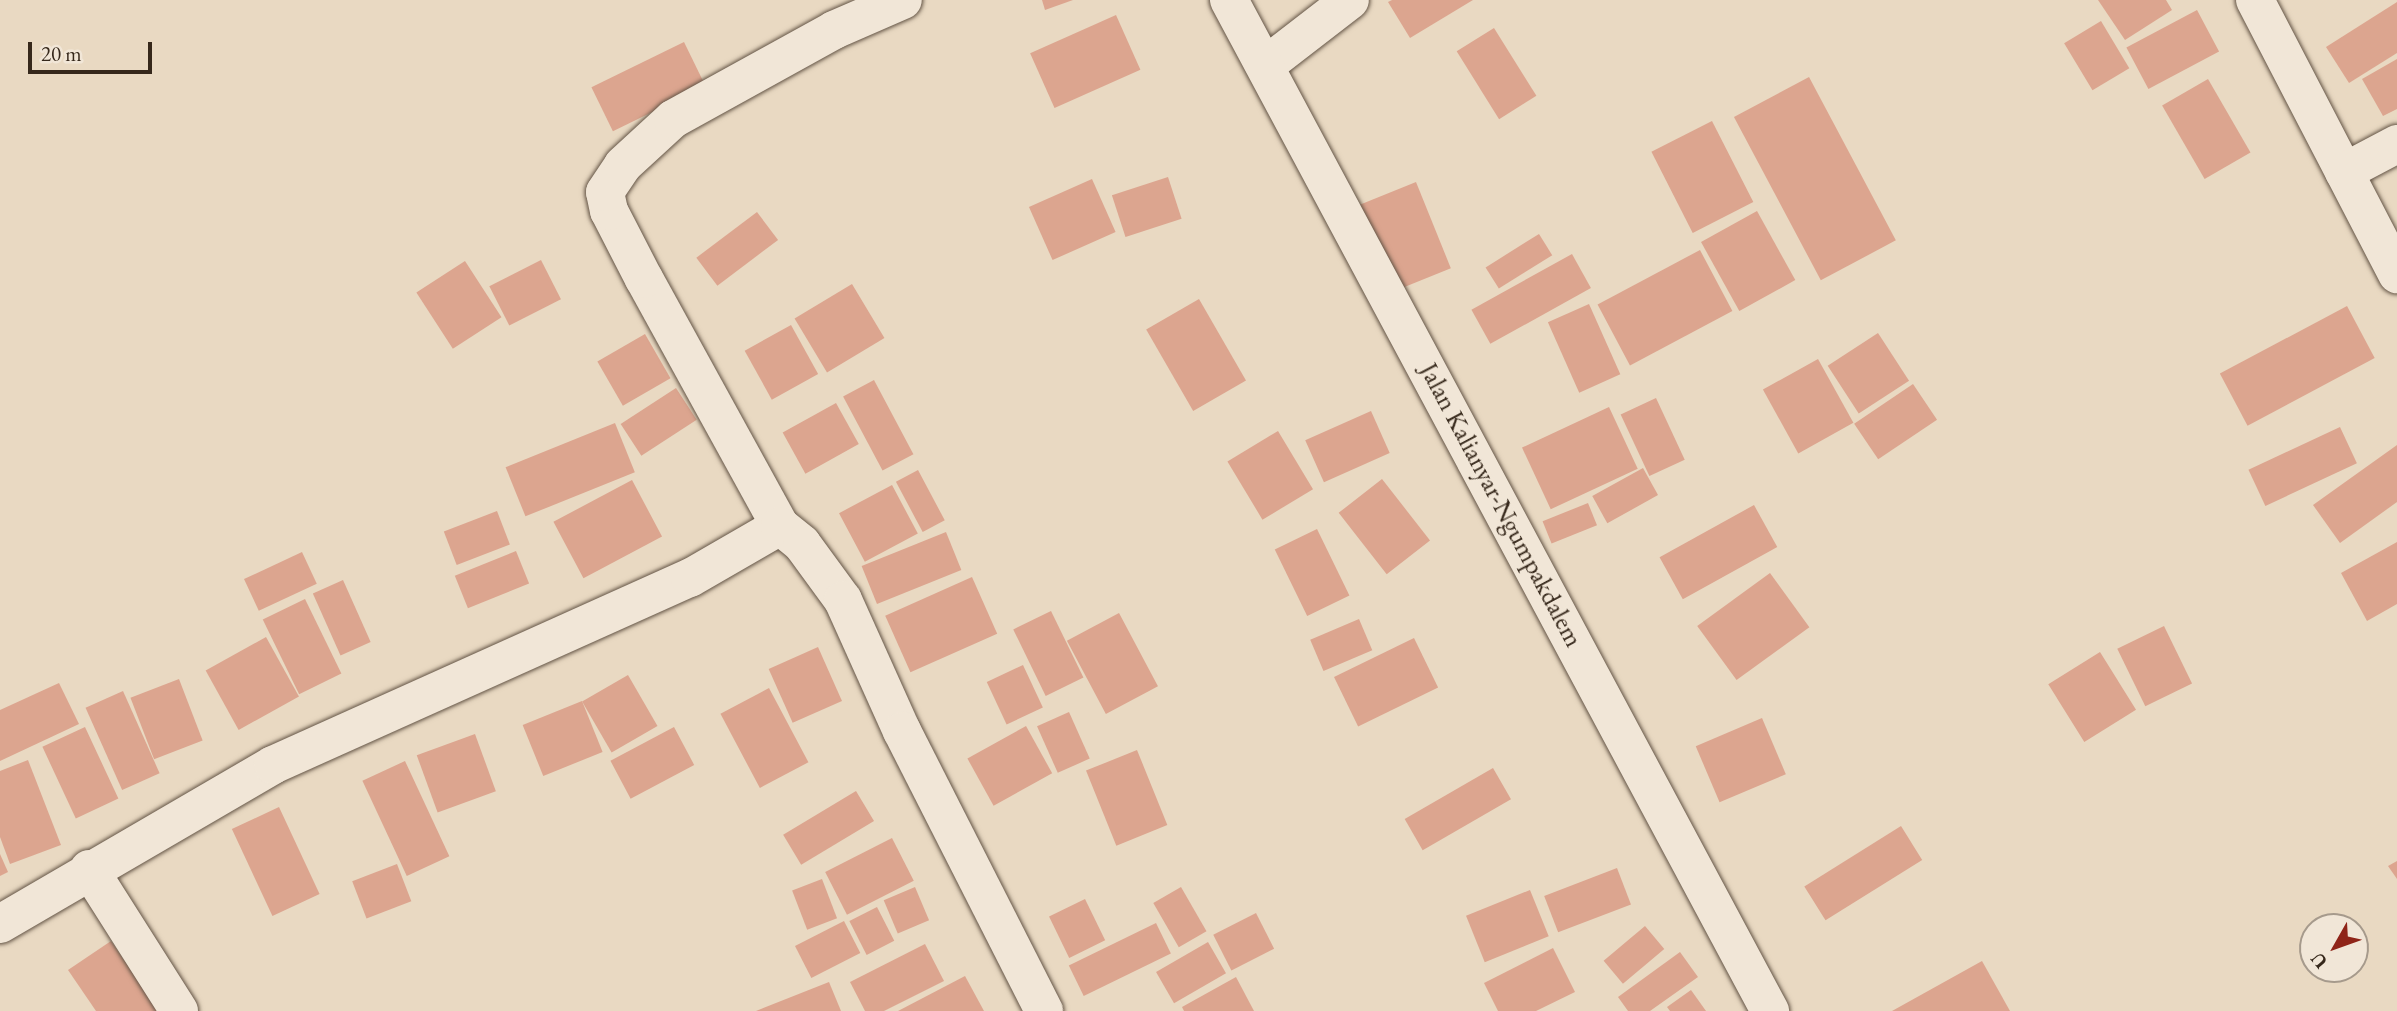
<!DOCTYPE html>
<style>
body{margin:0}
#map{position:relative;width:2397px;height:1011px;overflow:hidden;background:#e9d9c2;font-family:"EB Garamond",serif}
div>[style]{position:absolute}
.building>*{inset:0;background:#dca58f;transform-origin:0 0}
.roads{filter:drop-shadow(0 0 2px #635445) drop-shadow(0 0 2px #635445)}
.street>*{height:38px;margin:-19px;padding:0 19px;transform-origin:19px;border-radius:19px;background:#f1e6d7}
.secondary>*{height:38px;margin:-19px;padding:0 19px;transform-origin:19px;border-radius:19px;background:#f1e6d7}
span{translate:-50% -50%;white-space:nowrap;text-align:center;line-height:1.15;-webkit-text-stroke:5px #f1e6d7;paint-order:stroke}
.street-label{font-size:26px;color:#36281b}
.north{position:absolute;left:2299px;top:913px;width:70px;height:70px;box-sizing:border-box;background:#f1e6d7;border:2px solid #a69a8c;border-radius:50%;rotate:230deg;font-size:19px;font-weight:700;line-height:28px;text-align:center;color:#36281b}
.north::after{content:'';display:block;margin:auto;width:24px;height:32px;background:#8f2418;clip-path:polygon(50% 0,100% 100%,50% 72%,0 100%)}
.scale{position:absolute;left:28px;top:42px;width:124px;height:32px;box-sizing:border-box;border:4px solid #36281b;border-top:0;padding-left:9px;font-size:21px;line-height:24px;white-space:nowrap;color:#36281b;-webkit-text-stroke:5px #f1e6d7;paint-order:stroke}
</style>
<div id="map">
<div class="building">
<i style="clip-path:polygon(1042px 0,1073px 0,1045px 10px)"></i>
<i style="clip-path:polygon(1392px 0,1473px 0,1410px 38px,1388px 2px)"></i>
<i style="clip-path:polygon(2098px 0,2166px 0,2172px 10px,2125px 40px)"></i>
<i style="clip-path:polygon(2397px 2px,2397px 53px,2349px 83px,2326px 47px)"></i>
<i style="left:2197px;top:10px;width:47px;height:80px;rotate:62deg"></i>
<i style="left:1116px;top:15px;width:60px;height:94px;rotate:66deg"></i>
<i style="left:2101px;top:21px;width:55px;height:43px;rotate:59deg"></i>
<i style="left:1494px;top:28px;width:80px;height:44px;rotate:58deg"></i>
<i style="left:684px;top:42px;width:49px;height:103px;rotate:64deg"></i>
<i style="clip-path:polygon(2397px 59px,2397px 109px,2383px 116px,2362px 79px)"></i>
<i style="left:1809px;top:77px;width:185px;height:85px;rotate:62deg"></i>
<i style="left:2208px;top:79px;width:85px;height:53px;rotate:60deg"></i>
<i style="left:1712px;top:121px;width:91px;height:68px;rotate:63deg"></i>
<i style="left:1168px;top:177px;width:44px;height:59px;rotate:72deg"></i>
<i style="left:1092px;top:179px;width:58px;height:69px;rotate:66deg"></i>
<i style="left:1416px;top:182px;width:93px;height:60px;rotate:68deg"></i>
<i style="left:1757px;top:211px;width:79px;height:64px;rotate:61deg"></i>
<i style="left:757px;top:212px;width:35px;height:76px;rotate:53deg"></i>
<i style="left:1539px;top:234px;width:25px;height:63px;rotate:58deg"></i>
<i style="left:1700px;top:250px;width:69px;height:116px;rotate:62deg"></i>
<i style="left:1572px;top:254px;width:39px;height:115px;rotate:61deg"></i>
<i style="left:541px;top:260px;width:44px;height:58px;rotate:63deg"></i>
<i style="left:465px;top:261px;width:67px;height:58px;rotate:57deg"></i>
<i style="left:852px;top:284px;width:63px;height:67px;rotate:59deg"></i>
<i style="left:1199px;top:299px;width:94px;height:61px;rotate:60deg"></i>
<i style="left:1589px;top:304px;width:77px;height:45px;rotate:66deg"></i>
<i style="left:2347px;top:306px;width:59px;height:144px;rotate:62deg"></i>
<i style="left:791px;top:325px;width:56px;height:53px;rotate:61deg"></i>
<i style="left:1878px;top:333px;width:57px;height:60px;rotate:57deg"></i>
<i style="left:645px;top:334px;width:51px;height:55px;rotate:60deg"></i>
<i style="left:1818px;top:359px;width:73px;height:63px;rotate:61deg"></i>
<i style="left:874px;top:380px;width:84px;height:35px;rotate:62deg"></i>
<i style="left:1913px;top:384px;width:43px;height:71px;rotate:56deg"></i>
<i style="left:676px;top:388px;width:38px;height:66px;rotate:57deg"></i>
<i style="left:1656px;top:398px;width:68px;height:39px;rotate:65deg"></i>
<i style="left:836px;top:403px;width:47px;height:61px;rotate:61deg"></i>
<i style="left:1609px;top:407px;width:68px;height:96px;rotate:65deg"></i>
<i style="left:1371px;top:411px;width:46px;height:72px;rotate:66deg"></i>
<i style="left:615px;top:423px;width:53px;height:118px;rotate:68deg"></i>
<i style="left:2340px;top:427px;width:40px;height:101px;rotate:65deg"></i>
<i style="left:1278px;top:431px;width:68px;height:59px;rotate:59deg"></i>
<i style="clip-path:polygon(2397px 445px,2397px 502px,2340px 543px,2313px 505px)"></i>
<i style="left:1643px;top:468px;width:31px;height:58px;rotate:61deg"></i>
<i style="left:918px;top:470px;width:57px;height:25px;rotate:62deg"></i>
<i style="left:1382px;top:479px;width:78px;height:55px;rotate:52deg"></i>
<i style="left:632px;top:480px;width:64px;height:89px;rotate:62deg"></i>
<i style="left:892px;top:485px;width:55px;height:60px;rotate:62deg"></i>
<i style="left:1588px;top:503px;width:24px;height:49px;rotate:68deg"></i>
<i style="left:1754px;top:505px;width:48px;height:108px;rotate:61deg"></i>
<i style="left:497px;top:511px;width:36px;height:57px;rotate:69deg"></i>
<i style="left:1317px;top:529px;width:74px;height:47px;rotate:64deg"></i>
<i style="left:946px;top:532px;width:41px;height:91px;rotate:68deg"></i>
<i style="clip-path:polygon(2397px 542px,2397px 604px,2367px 621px,2341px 573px)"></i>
<i style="left:516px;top:551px;width:35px;height:66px;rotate:68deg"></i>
<i style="left:302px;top:552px;width:35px;height:64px;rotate:65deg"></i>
<i style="left:1770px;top:573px;width:67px;height:90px;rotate:54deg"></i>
<i style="left:972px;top:577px;width:62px;height:95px;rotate:66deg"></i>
<i style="left:343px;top:580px;width:68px;height:33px;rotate:66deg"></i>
<i style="left:305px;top:599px;width:83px;height:47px;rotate:64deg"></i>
<i style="left:1051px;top:611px;width:74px;height:42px;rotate:64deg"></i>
<i style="left:1119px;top:613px;width:83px;height:59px;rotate:62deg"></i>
<i style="left:1359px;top:619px;width:34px;height:53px;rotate:67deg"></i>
<i style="left:2164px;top:626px;width:64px;height:52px;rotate:64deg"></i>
<i style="left:266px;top:637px;width:68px;height:69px;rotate:61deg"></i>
<i style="left:1414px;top:638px;width:55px;height:89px;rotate:64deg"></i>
<i style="left:818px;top:647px;width:59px;height:54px;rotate:66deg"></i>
<i style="left:2100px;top:652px;width:68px;height:61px;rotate:58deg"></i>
<i style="left:1023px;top:665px;width:47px;height:40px;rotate:65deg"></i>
<i style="left:628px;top:675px;width:59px;height:53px;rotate:60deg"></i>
<i style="left:179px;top:679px;width:66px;height:52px;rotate:69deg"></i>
<i style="clip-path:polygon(59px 683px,79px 724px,0 761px,0 710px)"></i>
<i style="left:769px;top:688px;width:84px;height:55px;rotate:62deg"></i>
<i style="left:123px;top:691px;width:90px;height:41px;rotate:66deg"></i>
<i style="left:582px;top:701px;width:55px;height:64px;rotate:68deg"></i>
<i style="left:1069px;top:712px;width:51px;height:35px;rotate:66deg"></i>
<i style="left:1762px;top:718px;width:61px;height:72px;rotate:67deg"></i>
<i style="left:1026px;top:726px;width:54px;height:67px;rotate:61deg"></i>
<i style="left:85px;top:727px;width:79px;height:47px;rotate:65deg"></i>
<i style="left:674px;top:727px;width:43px;height:72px;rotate:62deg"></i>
<i style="left:475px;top:734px;width:61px;height:62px;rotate:70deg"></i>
<i style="left:1137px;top:750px;width:81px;height:55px;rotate:68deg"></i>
<i style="clip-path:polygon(28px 760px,61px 845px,10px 864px,0 837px,0 771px)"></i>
<i style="left:405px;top:761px;width:105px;height:47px;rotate:65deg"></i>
<i style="left:1493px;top:768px;width:36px;height:102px;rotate:60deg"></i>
<i style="left:856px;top:791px;width:35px;height:85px;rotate:59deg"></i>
<i style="left:279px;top:807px;width:96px;height:52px;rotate:65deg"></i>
<i style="left:1901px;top:826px;width:40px;height:114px;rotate:58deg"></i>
<i style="left:892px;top:838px;width:48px;height:75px;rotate:63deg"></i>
<i style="clip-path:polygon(0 854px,8px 872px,0 876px)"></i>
<i style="clip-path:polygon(2397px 861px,2397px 879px,2388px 866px)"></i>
<i style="left:397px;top:864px;width:40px;height:48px;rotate:69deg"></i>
<i style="left:1617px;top:868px;width:39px;height:78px;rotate:69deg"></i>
<i style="left:822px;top:879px;width:42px;height:32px;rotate:69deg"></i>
<i style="left:915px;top:887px;width:36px;height:34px;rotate:67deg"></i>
<i style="left:1181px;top:887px;width:51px;height:32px;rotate:60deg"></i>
<i style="left:1530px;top:890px;width:50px;height:69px;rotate:68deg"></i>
<i style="left:1085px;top:899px;width:46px;height:40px;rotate:64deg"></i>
<i style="left:877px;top:907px;width:38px;height:31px;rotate:63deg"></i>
<i style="left:1256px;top:913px;width:40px;height:48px;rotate:63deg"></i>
<i style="left:844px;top:921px;width:36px;height:55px;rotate:63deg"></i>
<i style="left:1156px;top:923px;width:34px;height:97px;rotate:64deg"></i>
<i style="left:1645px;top:926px;width:30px;height:54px;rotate:50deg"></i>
<i style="clip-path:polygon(111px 941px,159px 1011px,96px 1011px,68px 970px)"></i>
<i style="left:1208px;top:942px;width:36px;height:60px;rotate:60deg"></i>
<i style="clip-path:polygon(925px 944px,944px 981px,884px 1011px,865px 1011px,850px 982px)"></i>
<i style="clip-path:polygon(1553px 948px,1575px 992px,1536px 1011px,1498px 1011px,1484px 983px)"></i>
<i style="clip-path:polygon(1680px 952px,1698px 977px,1650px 1011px,1628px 1011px,1618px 997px)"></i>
<i style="clip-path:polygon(1982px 961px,2010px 1011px,1892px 1011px)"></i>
<i style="clip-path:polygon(965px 976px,984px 1011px,898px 1011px)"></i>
<i style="clip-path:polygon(1236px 977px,1254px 1011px,1184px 1011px,1182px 1007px)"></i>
<i style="clip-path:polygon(829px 982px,841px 1011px,756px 1011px)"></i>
<i style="clip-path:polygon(1691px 990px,1706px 1011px,1670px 1011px,1667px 1007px)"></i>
</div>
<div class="roads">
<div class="street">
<i style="left:2255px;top:0;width:309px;rotate:62.6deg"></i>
<i style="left:1266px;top:65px;width:106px;rotate:-37.7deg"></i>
<i style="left:2344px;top:172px;width:60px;rotate:-27.8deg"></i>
<i style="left:780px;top:526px;width:282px;rotate:-118.8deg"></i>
<i style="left:644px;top:279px;width:76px;rotate:-117.2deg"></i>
<i style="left:609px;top:211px;width:19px;rotate:-102deg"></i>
<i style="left:605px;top:192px;width:32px;rotate:-56deg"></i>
<i style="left:623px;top:165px;width:68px;rotate:-42.6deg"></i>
<i style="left:673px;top:119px;width:184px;rotate:-28.9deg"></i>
<i style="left:834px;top:30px;width:75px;rotate:-23.5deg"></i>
<i style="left:89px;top:869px;width:168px;rotate:57.6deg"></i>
<i style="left:0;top:924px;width:316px;rotate:-30.2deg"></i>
<i style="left:273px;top:765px;width:457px;rotate:-24.2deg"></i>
<i style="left:690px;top:578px;width:104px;rotate:-30deg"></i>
<i style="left:780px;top:526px;width:28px;rotate:39deg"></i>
<i style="left:802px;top:544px;width:69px;rotate:53.8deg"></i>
<i style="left:843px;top:600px;width:144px;rotate:65.8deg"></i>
<i style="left:902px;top:731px;width:314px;rotate:63.1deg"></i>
</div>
<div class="secondary">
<i style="left:1229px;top:0;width:1147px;rotate:61.85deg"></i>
</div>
</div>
<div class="street-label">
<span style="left:1501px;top:505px;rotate:62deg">Jalan Kalianyar-Ngumpakdalem</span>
</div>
<div class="north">U</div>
<div class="scale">20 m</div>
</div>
